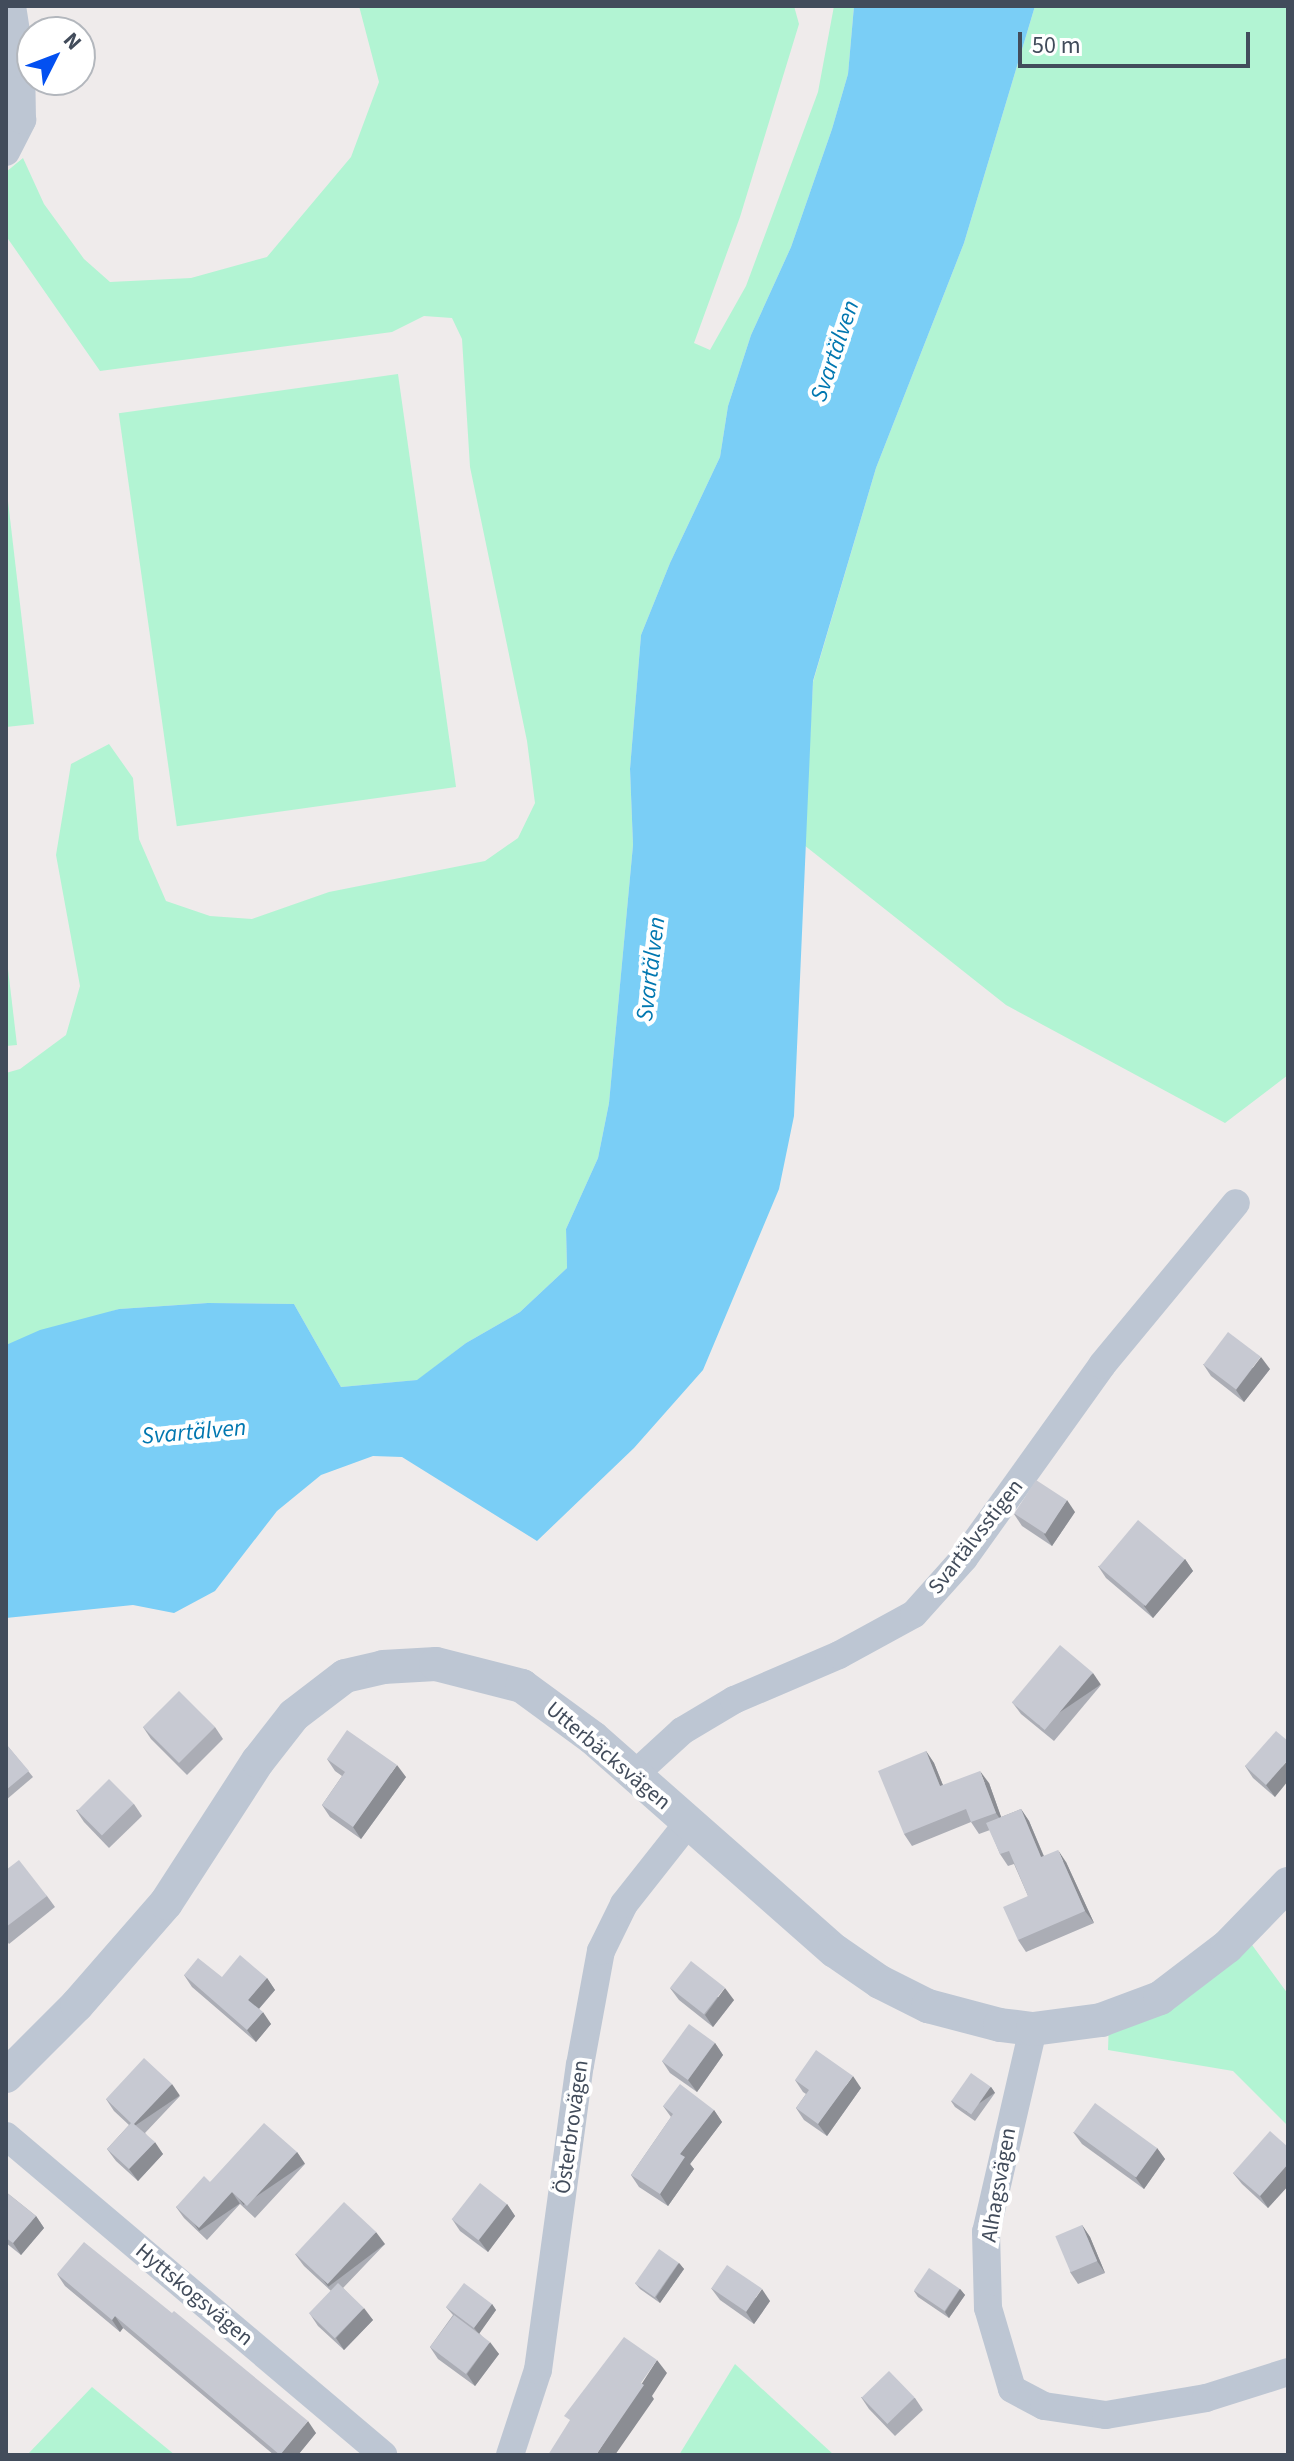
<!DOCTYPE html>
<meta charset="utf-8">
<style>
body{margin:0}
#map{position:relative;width:1294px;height:2461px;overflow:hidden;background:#efebeb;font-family:"Source Sans 3",sans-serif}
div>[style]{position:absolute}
.green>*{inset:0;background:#b2f4d3;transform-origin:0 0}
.water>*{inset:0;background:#7acef6}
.minor>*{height:28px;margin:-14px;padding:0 14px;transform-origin:14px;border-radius:14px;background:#bdc6d3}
.tertiary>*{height:34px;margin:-17px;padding:0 17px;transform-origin:17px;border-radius:17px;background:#bdc6d3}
.wall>*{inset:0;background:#abadb5}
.shaded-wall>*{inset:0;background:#8b8d93;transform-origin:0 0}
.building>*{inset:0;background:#c7c9d2;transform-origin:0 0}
span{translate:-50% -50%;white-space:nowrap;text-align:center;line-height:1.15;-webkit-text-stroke:8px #fff;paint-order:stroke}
.street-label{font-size:22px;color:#424c5b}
.water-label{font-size:24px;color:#0077b0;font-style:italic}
.frame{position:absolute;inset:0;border:8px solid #424c5b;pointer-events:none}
.north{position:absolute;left:16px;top:16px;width:80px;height:80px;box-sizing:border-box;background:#fff;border:2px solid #b3b7bd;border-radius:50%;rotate:48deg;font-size:22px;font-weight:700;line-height:32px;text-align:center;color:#424c5b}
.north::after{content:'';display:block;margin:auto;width:28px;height:36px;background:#0350f1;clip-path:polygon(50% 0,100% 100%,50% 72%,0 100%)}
.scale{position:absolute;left:1018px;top:32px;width:232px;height:36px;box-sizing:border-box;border:4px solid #424c5b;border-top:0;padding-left:10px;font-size:24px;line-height:28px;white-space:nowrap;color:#424c5b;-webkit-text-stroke:6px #fff;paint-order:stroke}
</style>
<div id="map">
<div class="green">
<i style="clip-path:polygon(359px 6px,794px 6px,799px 24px,740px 217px,694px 343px,710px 350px,746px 286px,818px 92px,834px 6px,854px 6px,848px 74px,832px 129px,791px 247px,751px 335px,728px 406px,720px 457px,670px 563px,641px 635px,630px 769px,633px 845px,609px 1103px,598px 1158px,566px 1229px,567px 1268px,520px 1312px,466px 1343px,418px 1380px,341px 1387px,294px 1304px,208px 1303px,119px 1309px,6px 1345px,6px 1073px,20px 1069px,66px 1035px,80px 986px,56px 855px,71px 764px,109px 744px,133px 778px,139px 839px,166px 901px,210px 916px,252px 919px,329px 892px,485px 861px,518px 838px,535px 803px,527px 741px,470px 467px,462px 339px,452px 318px,424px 316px,392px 332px,100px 371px,6px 236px,6px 172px,23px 158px,44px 204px,84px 259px,110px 282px,191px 278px,267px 257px,351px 157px,379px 82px)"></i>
<i style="clip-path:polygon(1035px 6px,1288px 6px,1288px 1075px,1225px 1123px,1006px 1005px,804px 845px,813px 682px,876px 468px,964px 243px)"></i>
<i style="left:398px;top:374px;width:417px;height:282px;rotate:82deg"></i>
<i style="clip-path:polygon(6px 484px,34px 724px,6px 727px)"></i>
<i style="clip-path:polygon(6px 952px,17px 1045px,6px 1046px)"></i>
<i style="clip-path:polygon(1244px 1934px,1288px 1994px,1288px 2126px,1233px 2071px,1108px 2050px,1109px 2021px)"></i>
<i style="clip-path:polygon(735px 2364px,834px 2455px,679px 2455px)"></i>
<i style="clip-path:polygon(92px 2387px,175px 2455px,27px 2455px)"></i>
</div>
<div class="water">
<i style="clip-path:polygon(854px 6px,1035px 6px,964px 243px,876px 468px,813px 681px,794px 1116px,779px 1189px,703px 1370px,634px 1448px,537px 1541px,402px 1457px,373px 1456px,321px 1475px,277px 1511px,215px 1591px,174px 1613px,133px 1605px,6px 1618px,6px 1345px,40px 1330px,119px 1309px,208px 1303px,294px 1304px,341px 1387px,417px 1380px,466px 1343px,520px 1312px,567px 1268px,566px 1229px,598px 1158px,609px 1103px,633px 845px,630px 769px,641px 635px,670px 563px,720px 457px,728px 406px,751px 335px,791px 247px,832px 129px,848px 74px)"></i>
</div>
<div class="minor">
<i style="left:6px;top:152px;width:36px;rotate:-63deg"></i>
<i style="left:22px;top:120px;width:56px;rotate:-91deg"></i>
<i style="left:21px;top:64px;width:59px;rotate:-98.8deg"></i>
<i style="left:634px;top:1775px;width:65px;rotate:-42.5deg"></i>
<i style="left:682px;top:1731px;width:61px;rotate:-30.8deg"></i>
<i style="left:734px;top:1700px;width:114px;rotate:-23.2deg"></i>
<i style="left:839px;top:1655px;width:85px;rotate:-28.7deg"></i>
<i style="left:914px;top:1614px;width:75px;rotate:-48.2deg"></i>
<i style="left:964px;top:1558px;width:237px;rotate:-54.4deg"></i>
<i style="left:1102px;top:1365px;width:210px;rotate:-50.4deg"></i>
<i style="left:1033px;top:2029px;width:208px;rotate:103deg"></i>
<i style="left:986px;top:2232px;width:76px;rotate:88.5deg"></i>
<i style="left:988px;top:2308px;width:84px;rotate:73.5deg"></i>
<i style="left:1012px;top:2389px;width:36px;rotate:28deg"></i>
<i style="left:1044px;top:2406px;width:63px;rotate:8.3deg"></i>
<i style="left:1106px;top:2415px;width:101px;rotate:-9.6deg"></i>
<i style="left:1206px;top:2398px;width:86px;rotate:-17.6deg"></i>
<i style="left:6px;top:2136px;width:494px;rotate:40.2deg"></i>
<i style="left:510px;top:2455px;width:89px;rotate:-71.8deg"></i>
<i style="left:538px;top:2370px;width:308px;rotate:-82.2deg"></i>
<i style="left:580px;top:2065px;width:116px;rotate:-79.6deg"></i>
<i style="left:601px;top:1951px;width:52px;rotate:-63.9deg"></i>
<i style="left:624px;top:1904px;width:103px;rotate:-51.7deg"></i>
</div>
<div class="tertiary">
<i style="left:6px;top:2076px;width:100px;rotate:-45deg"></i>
<i style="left:77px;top:2005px;width:135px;rotate:-48.9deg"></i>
<i style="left:166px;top:1903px;width:169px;rotate:-57.1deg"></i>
<i style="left:258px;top:1761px;width:58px;rotate:-52deg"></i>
<i style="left:294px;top:1715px;width:64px;rotate:-37.4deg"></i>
<i style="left:345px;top:1676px;width:39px;rotate:-13deg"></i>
<i style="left:383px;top:1667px;width:53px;rotate:-3.2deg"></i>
<i style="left:436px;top:1664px;width:89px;rotate:14.3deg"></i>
<i style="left:522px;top:1686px;width:88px;rotate:36.2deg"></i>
<i style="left:593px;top:1738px;width:322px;rotate:41.4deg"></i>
<i style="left:835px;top:1951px;width:55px;rotate:34.6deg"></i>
<i style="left:880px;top:1982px;width:54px;rotate:26.6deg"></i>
<i style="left:928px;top:2006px;width:74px;rotate:14.8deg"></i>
<i style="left:1000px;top:2025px;width:33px;rotate:7deg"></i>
<i style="left:1033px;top:2029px;width:69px;rotate:-7.5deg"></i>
<i style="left:1101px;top:2020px;width:63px;rotate:-20.4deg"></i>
<i style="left:1160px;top:1998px;width:84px;rotate:-37.3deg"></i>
<i style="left:1227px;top:1947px;width:88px;rotate:-45.9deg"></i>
</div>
<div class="wall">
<i style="clip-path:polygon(1203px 1364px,1270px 1369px,1244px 1402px,1211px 1376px)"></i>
<i style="clip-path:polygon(1075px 1512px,1052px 1546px,1022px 1526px,1014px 1514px)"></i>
<i style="clip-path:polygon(1185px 1559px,1193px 1571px,1153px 1618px,1106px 1578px,1098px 1566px)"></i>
<i style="clip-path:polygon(1101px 1685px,1054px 1741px,1021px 1714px,1012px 1702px)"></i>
<i style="clip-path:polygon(143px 1727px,215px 1727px,223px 1739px,187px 1775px,151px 1739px)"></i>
<i style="clip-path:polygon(1288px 1741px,1275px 1797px,1253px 1778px,1245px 1766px)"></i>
<i style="clip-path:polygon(6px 1744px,33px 1777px,6px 1800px)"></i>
<i style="clip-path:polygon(926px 1751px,934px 1763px,943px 1785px,989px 1783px,1001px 1817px,1021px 1809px,1029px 1821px,1044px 1856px,1066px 1862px,1094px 1923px,1026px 1952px,1018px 1940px,1028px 1896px,1014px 1864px,1008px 1866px,1000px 1854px,990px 1830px,979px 1834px,971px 1822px,912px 1846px,904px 1834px)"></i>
<i style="clip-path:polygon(327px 1759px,406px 1777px,361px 1839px,330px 1817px,322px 1805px,342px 1776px,335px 1771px)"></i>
<i style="clip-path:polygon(134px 1804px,142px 1816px,109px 1848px,84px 1822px,76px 1810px)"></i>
<i style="clip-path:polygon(6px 1870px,47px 1896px,55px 1907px,9px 1944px,6px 1940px)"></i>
<i style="clip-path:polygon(184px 1975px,222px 1977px,267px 1978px,275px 1990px,259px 2009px,271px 2024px,256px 2042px,192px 1987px)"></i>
<i style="clip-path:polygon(670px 1988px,734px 2000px,713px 2027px,679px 2000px)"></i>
<i style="clip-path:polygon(715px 2043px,723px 2055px,697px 2092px,670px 2073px,662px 2061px)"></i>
<i style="clip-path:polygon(795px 2080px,861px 2088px,827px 2136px,804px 2120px,796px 2108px,806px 2094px,803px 2092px)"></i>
<i style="clip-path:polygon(991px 2087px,995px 2093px,975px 2121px,955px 2107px,951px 2101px)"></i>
<i style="clip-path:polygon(180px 2096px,145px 2133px,163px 2154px,138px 2181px,116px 2161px,107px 2149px,129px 2125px,114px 2111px,106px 2099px)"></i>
<i style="clip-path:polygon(663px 2106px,714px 2110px,722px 2122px,690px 2164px,694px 2169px,668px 2206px,639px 2187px,631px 2175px,671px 2117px)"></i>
<i style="clip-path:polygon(1073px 2132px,1157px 2148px,1165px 2159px,1144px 2189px,1082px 2144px)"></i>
<i style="clip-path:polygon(1288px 2147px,1288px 2186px,1268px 2208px,1242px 2184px,1233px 2173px)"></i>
<i style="clip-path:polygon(297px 2152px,305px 2164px,255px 2218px,240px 2204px,207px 2240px,184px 2218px,176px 2207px,210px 2182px)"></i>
<i style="clip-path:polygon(6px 2192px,36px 2216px,44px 2228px,21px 2255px,6px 2243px)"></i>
<i style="clip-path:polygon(507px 2204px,515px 2216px,488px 2252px,460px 2231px,452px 2219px)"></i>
<i style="clip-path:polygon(1082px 2225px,1090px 2237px,1105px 2273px,1078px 2284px,1070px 2272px)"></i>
<i style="clip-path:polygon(385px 2244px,343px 2288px,373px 2320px,344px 2350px,318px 2326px,310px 2314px,331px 2291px,304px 2266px,295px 2254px)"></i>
<i style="clip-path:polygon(679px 2263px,684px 2269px,660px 2303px,640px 2289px,635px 2283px)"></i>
<i style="clip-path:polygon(57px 2274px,316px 2433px,298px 2455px,274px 2455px,123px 2328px,120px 2332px,65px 2286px)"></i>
<i style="clip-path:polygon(711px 2288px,770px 2301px,754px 2324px,720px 2300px)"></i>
<i style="clip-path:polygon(960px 2289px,965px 2295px,949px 2318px,918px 2297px,914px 2291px)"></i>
<i style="clip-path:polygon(492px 2304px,496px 2310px,479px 2333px,499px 2354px,475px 2386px,438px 2359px,430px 2347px,453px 2315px,446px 2307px)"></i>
<i style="clip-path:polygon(861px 2397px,915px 2398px,923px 2410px,895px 2436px,869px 2409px)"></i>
</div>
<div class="shaded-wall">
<i style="clip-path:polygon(1261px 1357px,1270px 1369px,1244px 1402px,1236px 1390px)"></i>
<i style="clip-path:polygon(1067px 1500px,1075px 1512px,1052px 1546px,1044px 1534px)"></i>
<i style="clip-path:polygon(1185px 1559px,1193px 1571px,1153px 1618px,1144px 1606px)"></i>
<i style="left:1093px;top:1673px;width:14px;height:74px;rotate:56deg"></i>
<i style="clip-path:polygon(926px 1751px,934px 1763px,948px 1798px,940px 1786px)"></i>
<i style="clip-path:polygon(1288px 1760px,1288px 1781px,1275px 1797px,1266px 1785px)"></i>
<i style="clip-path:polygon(397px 1765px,406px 1777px,361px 1839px,353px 1827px)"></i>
<i style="clip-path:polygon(980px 1771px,989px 1783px,1004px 1825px,996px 1813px)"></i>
<i style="clip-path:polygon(1021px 1809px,1029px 1821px,1049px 1869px,1041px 1857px)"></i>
<i style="clip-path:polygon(1058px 1850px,1066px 1862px,1094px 1923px,1085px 1911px)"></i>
<i style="clip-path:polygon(267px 1978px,275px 1990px,256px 2012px,248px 2000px)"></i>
<i style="clip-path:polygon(725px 1988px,734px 2000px,713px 2027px,705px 2015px)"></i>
<i style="clip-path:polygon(263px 2012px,271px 2024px,256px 2042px,247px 2030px)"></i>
<i style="clip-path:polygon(715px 2043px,723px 2055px,697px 2092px,688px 2080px)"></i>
<i style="clip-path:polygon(853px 2076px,861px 2088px,827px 2136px,818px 2124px)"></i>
<i style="left:172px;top:2084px;width:14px;height:55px;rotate:56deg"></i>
<i style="left:991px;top:2087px;width:7px;height:34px;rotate:56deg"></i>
<i style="clip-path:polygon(714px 2110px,722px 2122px,690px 2164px,694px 2169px,668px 2206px,660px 2194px,680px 2154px)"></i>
<i style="clip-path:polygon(155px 2142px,163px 2154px,138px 2181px,129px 2169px)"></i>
<i style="clip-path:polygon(1157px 2148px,1165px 2159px,1144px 2189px,1135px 2177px)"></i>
<i style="left:297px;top:2152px;width:14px;height:74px;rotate:56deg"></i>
<i style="clip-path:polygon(1288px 2164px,1288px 2186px,1268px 2208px,1260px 2196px)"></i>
<i style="left:232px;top:2192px;width:14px;height:49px;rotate:56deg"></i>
<i style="clip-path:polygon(507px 2204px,515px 2216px,488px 2252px,479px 2240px)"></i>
<i style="clip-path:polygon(36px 2216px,44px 2228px,21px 2255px,13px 2243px)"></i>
<i style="clip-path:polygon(1082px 2225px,1090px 2237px,1105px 2273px,1097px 2261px)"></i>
<i style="left:376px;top:2232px;width:15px;height:71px;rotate:53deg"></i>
<i style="clip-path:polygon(679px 2263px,684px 2269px,660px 2303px,656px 2297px)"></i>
<i style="clip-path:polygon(762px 2289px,770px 2301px,754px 2324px,746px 2312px)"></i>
<i style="clip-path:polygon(960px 2289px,965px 2295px,949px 2318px,945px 2312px)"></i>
<i style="clip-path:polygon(492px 2304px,496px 2310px,479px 2334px,474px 2328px)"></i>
<i style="clip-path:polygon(364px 2308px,373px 2320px,344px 2350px,336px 2338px)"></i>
<i style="clip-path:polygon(115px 2316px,123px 2328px,120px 2332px,112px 2320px)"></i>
<i style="clip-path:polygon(490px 2342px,499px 2354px,475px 2386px,467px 2374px)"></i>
<i style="clip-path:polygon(657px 2360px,667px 2373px,652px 2396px,654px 2399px,615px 2455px,596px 2455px)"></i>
<i style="clip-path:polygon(308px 2421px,316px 2433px,298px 2455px,280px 2455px)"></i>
</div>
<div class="building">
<i style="left:1228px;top:1332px;width:41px;height:41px;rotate:37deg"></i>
<i style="left:1036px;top:1480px;width:37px;height:40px;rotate:33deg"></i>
<i style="left:1138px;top:1520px;width:61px;height:61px;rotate:40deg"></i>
<i style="left:1060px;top:1645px;width:43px;height:75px;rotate:40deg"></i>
<i style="left:179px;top:1691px;width:51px;height:51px;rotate:45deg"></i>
<i style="clip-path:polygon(347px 1730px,397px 1765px,353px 1827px,322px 1805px,345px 1772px,327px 1759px)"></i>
<i style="clip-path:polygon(1276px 1731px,1288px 1741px,1288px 1760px,1266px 1785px,1245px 1766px)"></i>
<i style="clip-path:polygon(6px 1744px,29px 1771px,6px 1790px)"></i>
<i style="clip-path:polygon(926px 1751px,940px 1786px,980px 1771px,996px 1813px,971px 1822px,966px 1809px,904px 1834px,878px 1771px)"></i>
<i style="left:109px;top:1779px;width:35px;height:45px;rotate:45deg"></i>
<i style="clip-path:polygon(1021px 1809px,1041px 1857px,1058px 1850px,1085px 1911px,1018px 1940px,1003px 1907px,1028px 1896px,1009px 1851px,1000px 1854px,986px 1823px)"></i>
<i style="clip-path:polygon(19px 1860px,47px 1896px,6px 1927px,6px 1870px)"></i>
<i style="clip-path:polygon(240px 1955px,267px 1978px,248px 2000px,263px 2012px,247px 2030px,184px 1975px,198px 1958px,222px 1977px)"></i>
<i style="left:691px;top:1961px;width:43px;height:34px;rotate:38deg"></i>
<i style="left:689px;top:2024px;width:32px;height:46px;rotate:36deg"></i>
<i style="clip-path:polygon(816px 2050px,853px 2076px,818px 2124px,796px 2108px,809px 2090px,795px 2080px)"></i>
<i style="clip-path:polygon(144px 2058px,172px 2084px,134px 2124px,155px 2142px,129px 2169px,107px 2149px,131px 2123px,106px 2099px)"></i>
<i style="left:971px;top:2073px;width:24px;height:34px;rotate:35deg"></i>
<i style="clip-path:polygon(680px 2084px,714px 2110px,680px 2154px,685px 2157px,660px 2194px,631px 2175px,673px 2114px,663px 2106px)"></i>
<i style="left:1095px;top:2103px;width:77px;height:36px;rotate:36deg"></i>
<i style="clip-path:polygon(264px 2123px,297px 2152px,247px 2206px,232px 2192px,199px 2228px,176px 2207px,204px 2176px,210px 2182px)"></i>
<i style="clip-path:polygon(1270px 2131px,1288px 2147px,1288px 2164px,1260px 2196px,1233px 2173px)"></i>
<i style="left:480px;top:2183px;width:34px;height:46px;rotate:38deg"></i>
<i style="clip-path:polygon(6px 2192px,36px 2216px,13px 2243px,6px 2238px)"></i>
<i style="left:344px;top:2202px;width:44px;height:71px;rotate:43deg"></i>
<i style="left:1082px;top:2225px;width:39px;height:29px;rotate:67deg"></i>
<i style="clip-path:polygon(84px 2242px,172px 2313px,174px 2311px,308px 2421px,280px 2455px,115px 2316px,112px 2320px,57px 2274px)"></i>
<i style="left:659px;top:2249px;width:24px;height:42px;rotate:35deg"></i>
<i style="left:727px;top:2265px;width:42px;height:28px;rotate:34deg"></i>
<i style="left:929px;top:2268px;width:37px;height:27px;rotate:34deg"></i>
<i style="left:338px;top:2283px;width:36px;height:42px;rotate:44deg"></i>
<i style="left:464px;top:2283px;width:35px;height:30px;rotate:37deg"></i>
<i style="left:454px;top:2315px;width:45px;height:40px;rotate:37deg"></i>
<i style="clip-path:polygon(624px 2337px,657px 2360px,641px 2383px,644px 2385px,596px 2455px,548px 2455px,570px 2420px,564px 2416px)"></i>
<i style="left:889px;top:2371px;width:37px;height:38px;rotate:46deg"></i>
</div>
<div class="street-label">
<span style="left:976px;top:1537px;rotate:-52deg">Svartälvsstigen</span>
<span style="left:608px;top:1756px;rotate:40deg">Utterbäcksvägen</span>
<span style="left:572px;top:2127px;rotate:-82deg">Österbrovägen</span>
<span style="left:999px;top:2185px;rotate:-80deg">Alhagsvägen</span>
<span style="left:194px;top:2295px;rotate:40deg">Hyttskogsvägen</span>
</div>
<div class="water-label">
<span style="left:835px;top:351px;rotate:-71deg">Svartälven</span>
<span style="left:651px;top:969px;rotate:-83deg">Svartälven</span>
<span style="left:194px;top:1432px;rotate:-5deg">Svartälven</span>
</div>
<div class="frame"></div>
<div class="north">N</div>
<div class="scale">50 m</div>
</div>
